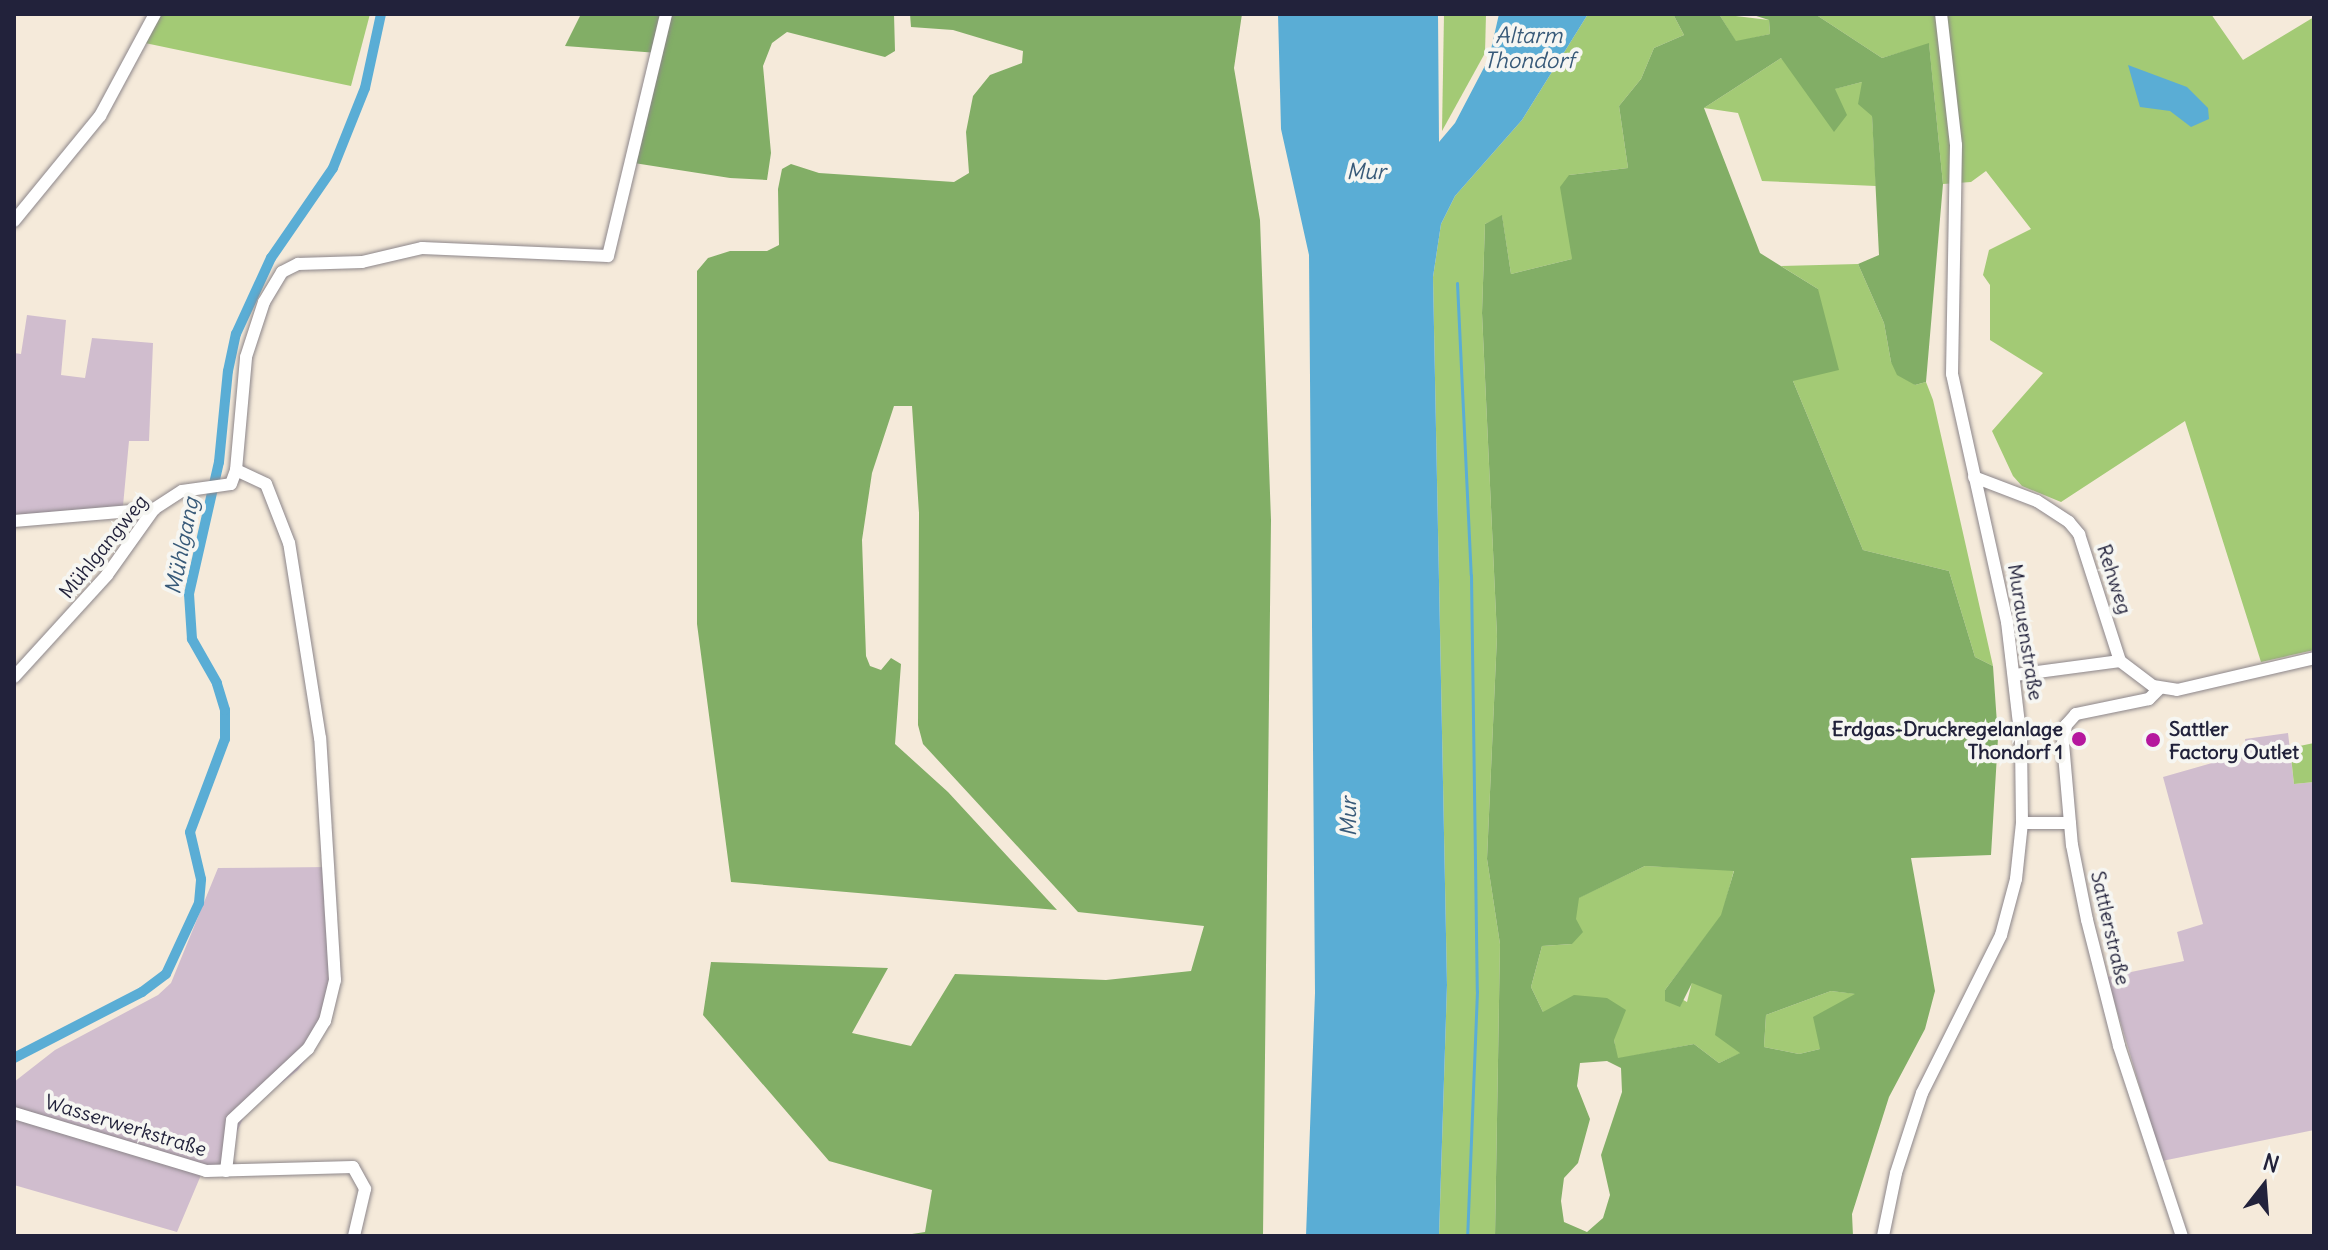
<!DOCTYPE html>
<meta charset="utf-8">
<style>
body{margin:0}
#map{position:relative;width:2328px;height:1250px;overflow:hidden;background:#f5eada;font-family:Delius,sans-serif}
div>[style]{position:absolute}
.industrial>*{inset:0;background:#d0bdce}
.green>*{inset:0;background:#a3ca75}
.forest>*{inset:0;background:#82ae66}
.water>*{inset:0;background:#5aadd5}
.stream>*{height:3px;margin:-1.5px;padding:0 1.5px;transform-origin:1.5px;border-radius:1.5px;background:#5aadd5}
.canal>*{height:10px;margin:-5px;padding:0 5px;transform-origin:5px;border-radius:5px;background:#5aadd5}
.roads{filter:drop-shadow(0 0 2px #8c868a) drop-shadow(0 0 2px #8c868a)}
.minor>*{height:12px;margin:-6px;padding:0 6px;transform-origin:6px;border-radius:6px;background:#fff}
.dots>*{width:22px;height:22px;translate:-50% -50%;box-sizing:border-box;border:4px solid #f6f6f2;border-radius:50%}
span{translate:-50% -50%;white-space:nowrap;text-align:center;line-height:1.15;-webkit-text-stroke:8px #f6f6f2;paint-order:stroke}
.street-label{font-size:20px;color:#22223b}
.poi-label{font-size:20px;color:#22223b;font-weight:700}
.right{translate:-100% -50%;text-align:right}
.left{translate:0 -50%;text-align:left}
.water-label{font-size:22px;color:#385a79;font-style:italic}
.frame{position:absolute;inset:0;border:16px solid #22223b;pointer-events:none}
.north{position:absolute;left:2224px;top:1146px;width:80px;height:80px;-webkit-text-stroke:6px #f6f6f2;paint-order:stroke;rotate:17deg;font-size:22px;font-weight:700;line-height:32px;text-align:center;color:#22223b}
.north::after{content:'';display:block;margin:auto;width:28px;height:36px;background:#22223b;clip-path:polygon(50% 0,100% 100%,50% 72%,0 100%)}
</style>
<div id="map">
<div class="industrial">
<i style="clip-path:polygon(27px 315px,66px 320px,61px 375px,85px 378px,92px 338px,153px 343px,149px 441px,129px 441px,123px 506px,14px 515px,14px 353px,21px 354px)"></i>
<i style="clip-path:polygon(2288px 733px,2294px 784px,2314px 782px,2314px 1130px,2162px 1161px,2107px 977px,2184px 961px,2177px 932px,2203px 924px,2163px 777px,2247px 753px,2245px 739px)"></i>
<i style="clip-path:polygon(332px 867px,341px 978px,328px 1027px,298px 1070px,247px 1110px,234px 1138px,232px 1175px,201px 1175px,177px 1232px,14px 1185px,14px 1082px,55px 1050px,158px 995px,171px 983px,218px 868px)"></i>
</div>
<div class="green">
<i style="clip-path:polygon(158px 14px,370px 14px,351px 86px,145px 43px)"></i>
<i style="clip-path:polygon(1444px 14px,1486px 14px,1485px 53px,1442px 131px)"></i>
<i style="clip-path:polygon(1588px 14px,1673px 14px,1684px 35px,1654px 48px,1641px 79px,1619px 106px,1628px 168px,1569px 175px,1572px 259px,1511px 274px,1502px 216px,1485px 224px,1482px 313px,1497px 636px,1487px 859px,1500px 944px,1495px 1236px,1439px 1236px,1447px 985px,1433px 277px,1441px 224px,1455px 196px,1522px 120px)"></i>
<i style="clip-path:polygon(1719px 14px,1769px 20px,1770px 34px,1736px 42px)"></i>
<i style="clip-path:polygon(1815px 14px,2211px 14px,2243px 60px,2314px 17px,2314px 650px,2261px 662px,2185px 421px,2061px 502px,2022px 486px,2013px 476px,1992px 431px,2043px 373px,1990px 340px,1990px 285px,1983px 275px,1989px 250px,2031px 229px,1986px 171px,1971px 182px,1943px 184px,1929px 44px,1882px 58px)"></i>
<i style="clip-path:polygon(1781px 58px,1834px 89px,1862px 82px,1872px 115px,1876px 186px,1762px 181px,1738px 113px,1704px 108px)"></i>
<i style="clip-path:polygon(1858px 264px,1884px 323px,1891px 362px,1915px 385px,1926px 382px,1933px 400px,1993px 666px,1975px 657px,1949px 571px,1863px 550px,1793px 381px,1818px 289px,1781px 266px)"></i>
<i style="clip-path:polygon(2314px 743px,2314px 782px,2294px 784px,2290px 748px)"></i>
<i style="clip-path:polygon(1645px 866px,1734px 870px,1722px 915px,1665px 990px,1687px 1002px,1692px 982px,1722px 994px,1741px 1053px,1719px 1063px,1694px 1044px,1617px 1059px,1614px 1040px,1543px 1012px,1531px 987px,1542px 946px,1572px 944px,1578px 898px)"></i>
<i style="clip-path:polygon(1831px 991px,1857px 994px,1839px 1005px,1820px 1049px,1799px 1054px,1764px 1047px,1766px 1015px)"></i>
</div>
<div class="forest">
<i style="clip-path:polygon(581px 14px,894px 14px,895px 51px,885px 57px,787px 32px,772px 43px,763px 66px,771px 153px,767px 180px,730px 178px,634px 163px,658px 53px,565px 46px)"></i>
<i style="clip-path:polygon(910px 14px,1242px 14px,1234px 68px,1260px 220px,1271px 520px,1263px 1236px,899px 1236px,925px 1232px,932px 1190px,829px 1161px,703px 1015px,711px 962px,888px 968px,852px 1033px,911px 1046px,955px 974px,1106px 980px,1191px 971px,1204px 926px,1078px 912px,923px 744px,918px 725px,919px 513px,912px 406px,894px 406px,872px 473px,862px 540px,866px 656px,870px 666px,881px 670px,891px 658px,901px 664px,895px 744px,948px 792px,1057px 910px,731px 882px,697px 624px,697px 271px,708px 258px,730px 251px,767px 251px,779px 245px,778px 189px,782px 169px,791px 164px,819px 173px,954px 182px,969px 173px,966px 132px,973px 96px,990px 75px,1022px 63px,1023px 51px,953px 30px,911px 27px)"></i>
<i style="clip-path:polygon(evenodd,1673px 14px,1719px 14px,1736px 41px,1770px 34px,1769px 20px,1750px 14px,1815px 14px,1882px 58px,1929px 43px,1943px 184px,1926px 382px,1915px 385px,1897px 375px,1891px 362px,1884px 323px,1858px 264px,1879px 255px,1872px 116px,1858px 104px,1862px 82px,1835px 89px,1847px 115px,1834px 132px,1781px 58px,1704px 108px,1760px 253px,1818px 289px,1839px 370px,1793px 381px,1863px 550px,1949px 571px,1975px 657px,1993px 666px,1998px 738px,1991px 855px,1911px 858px,1935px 991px,1925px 1029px,1889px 1097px,1852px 1214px,1853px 1236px,1495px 1236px,1500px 944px,1487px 859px,1497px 636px,1482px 313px,1485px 224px,1502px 215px,1511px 274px,1572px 259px,1560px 187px,1569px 175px,1628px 168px,1619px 106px,1641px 79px,1654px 48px,1684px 35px,1673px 14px,1645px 866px,1734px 871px,1721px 915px,1665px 990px,1665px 1001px,1680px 1007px,1692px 983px,1722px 995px,1715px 1035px,1740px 1053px,1719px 1063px,1694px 1044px,1618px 1058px,1614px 1040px,1626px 1010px,1607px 998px,1574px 995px,1543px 1012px,1531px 987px,1542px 946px,1572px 944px,1583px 932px,1576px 919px,1579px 898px,1645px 866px,1673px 14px,1831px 991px,1855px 994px,1813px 1017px,1820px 1049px,1799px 1054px,1764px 1047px,1766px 1015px,1831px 991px,1673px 14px,1607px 1061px,1621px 1068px,1622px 1092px,1601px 1155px,1610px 1195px,1603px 1218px,1587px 1232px,1564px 1222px,1561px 1201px,1564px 1178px,1578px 1163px,1590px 1119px,1577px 1086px,1580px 1063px,1607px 1061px)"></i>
</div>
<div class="water">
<i style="clip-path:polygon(1278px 14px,1438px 14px,1439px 142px,1455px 123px,1489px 58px,1499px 14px,1588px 14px,1522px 120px,1455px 196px,1441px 224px,1433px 277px,1447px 985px,1439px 1236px,1306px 1236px,1315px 993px,1309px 255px,1281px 129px)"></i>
<i style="clip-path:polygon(2128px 65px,2187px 87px,2208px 108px,2209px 119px,2191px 127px,2170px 111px,2140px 107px)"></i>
</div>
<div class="stream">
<i style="left:1457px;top:283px;width:292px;rotate:87.3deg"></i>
<i style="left:1471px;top:575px;width:416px;rotate:89.2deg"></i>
<i style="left:1477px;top:991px;width:245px;rotate:92.3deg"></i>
</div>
<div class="canal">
<i style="left:14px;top:1058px;width:144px;rotate:-27.3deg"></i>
<i style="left:142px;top:992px;width:30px;rotate:-37deg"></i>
<i style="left:166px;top:974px;width:78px;rotate:-65.1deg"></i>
<i style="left:199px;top:903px;width:24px;rotate:-85deg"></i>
<i style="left:201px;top:879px;width:48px;rotate:-103.2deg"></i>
<i style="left:190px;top:832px;width:99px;rotate:-69.4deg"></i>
<i style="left:225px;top:739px;width:29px;rotate:-90deg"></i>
<i style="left:225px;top:710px;width:28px;rotate:-107deg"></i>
<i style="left:217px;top:683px;width:51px;rotate:-119.6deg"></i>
<i style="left:192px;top:639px;width:45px;rotate:-93.8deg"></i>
<i style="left:189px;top:594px;width:135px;rotate:-77.2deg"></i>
<i style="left:219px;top:462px;width:91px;rotate:-84.4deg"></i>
<i style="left:228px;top:371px;width:38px;rotate:-78deg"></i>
<i style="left:236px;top:334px;width:84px;rotate:-65.3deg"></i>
<i style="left:271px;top:258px;width:109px;rotate:-55.4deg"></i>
<i style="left:333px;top:168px;width:86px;rotate:-68.2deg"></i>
<i style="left:365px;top:88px;width:76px;rotate:-77.8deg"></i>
</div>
<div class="roads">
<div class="minor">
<i style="left:14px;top:221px;width:136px;rotate:-50.7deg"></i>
<i style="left:100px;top:116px;width:116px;rotate:-61.7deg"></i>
<i style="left:1974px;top:477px;width:67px;rotate:20.9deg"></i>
<i style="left:2037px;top:501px;width:38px;rotate:33deg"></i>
<i style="left:2069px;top:522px;width:16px;rotate:50deg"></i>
<i style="left:2079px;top:534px;width:133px;rotate:72.1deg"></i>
<i style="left:2120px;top:661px;width:41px;rotate:37.1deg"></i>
<i style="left:2153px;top:686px;width:24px;rotate:9deg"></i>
<i style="left:2177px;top:690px;width:141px;rotate:-13.1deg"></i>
<i style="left:14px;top:521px;width:141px;rotate:-4.9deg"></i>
<i style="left:2015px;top:675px;width:106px;rotate:-7.6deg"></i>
<i style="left:14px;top:677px;width:138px;rotate:-47.6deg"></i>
<i style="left:107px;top:575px;width:81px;rotate:-54.5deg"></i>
<i style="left:154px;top:509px;width:33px;rotate:-33deg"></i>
<i style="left:182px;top:491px;width:49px;rotate:-8.1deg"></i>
<i style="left:231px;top:484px;width:15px;rotate:-70deg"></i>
<i style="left:236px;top:470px;width:113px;rotate:-84.9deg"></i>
<i style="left:246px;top:357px;width:58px;rotate:-71.9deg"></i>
<i style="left:264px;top:302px;width:35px;rotate:-59deg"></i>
<i style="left:282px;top:272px;width:18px;rotate:-27deg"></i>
<i style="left:298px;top:264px;width:64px;rotate:-1.8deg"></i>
<i style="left:362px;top:262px;width:62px;rotate:-13.1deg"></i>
<i style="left:422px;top:248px;width:186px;rotate:2.5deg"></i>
<i style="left:608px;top:256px;width:249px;rotate:-76.5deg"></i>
<i style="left:2160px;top:688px;width:16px;rotate:135deg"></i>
<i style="left:2149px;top:699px;width:75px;rotate:168.4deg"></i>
<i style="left:2076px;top:714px;width:15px;rotate:132deg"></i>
<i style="left:2066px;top:725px;width:18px;rotate:99deg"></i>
<i style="left:2063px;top:743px;width:102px;rotate:85deg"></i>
<i style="left:2072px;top:845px;width:76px;rotate:78.7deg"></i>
<i style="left:2087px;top:920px;width:130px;rotate:75.7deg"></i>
<i style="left:2119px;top:1046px;width:200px;rotate:71.7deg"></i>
<i style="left:2022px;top:823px;width:48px"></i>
<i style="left:14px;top:1113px;width:201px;rotate:16.8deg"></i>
<i style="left:206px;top:1171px;width:147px;rotate:-1.6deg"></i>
<i style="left:353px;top:1167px;width:25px;rotate:61deg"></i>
<i style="left:365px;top:1189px;width:48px;rotate:103.2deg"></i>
<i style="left:226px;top:1171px;width:51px;rotate:-83.3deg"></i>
<i style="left:232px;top:1120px;width:104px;rotate:-43.1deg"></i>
<i style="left:308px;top:1049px;width:33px;rotate:-59deg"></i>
<i style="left:325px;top:1021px;width:42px;rotate:-76.3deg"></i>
<i style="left:335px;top:980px;width:242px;rotate:-93.5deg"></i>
<i style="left:320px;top:738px;width:197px;rotate:-99deg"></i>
<i style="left:289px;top:543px;width:63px;rotate:-111.3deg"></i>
<i style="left:266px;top:484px;width:33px;rotate:-155deg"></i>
<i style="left:1883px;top:1236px;width:64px;rotate:-78.3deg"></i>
<i style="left:1896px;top:1173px;width:84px;rotate:-72deg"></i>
<i style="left:1922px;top:1093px;width:177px;rotate:-63.4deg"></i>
<i style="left:2001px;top:935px;width:58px;rotate:-75deg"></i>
<i style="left:2016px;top:879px;width:56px;rotate:-83.9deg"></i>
<i style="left:2022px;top:823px;width:82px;rotate:-90.7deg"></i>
<i style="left:2021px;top:741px;width:120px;rotate:-96.7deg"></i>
<i style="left:2007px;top:622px;width:254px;rotate:-102.5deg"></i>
<i style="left:1952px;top:374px;width:229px;rotate:-89deg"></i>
<i style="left:1956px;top:145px;width:132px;rotate:-96.5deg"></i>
</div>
</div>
<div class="dots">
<i style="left:2079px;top:739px;background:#b5179e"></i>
<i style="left:2153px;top:740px;background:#b5179e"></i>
</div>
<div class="street-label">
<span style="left:103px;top:546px;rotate:-51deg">Mühlgangweg</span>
<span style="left:2115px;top:579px;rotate:72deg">Rehweg</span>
<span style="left:2026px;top:632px;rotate:81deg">Murauenstraße</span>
<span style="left:2111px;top:928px;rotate:77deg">Sattlerstraße</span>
<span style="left:126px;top:1125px;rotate:17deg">Wasserwerkstraße</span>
</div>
<div class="poi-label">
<span class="right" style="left:2063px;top:740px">Erdgas-Druckregelanlage<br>Thondorf 1</span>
<span class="left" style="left:2169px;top:740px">Sattler<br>Factory Outlet</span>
</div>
<div class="water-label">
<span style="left:1529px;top:48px">Altarm<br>Thondorf</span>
<span style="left:1366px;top:172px">Mur</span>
<span style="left:182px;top:546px;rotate:-79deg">Mühlgang</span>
<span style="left:1349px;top:817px;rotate:-90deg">Mur</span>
</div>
<div class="frame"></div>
<div class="north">N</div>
</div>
